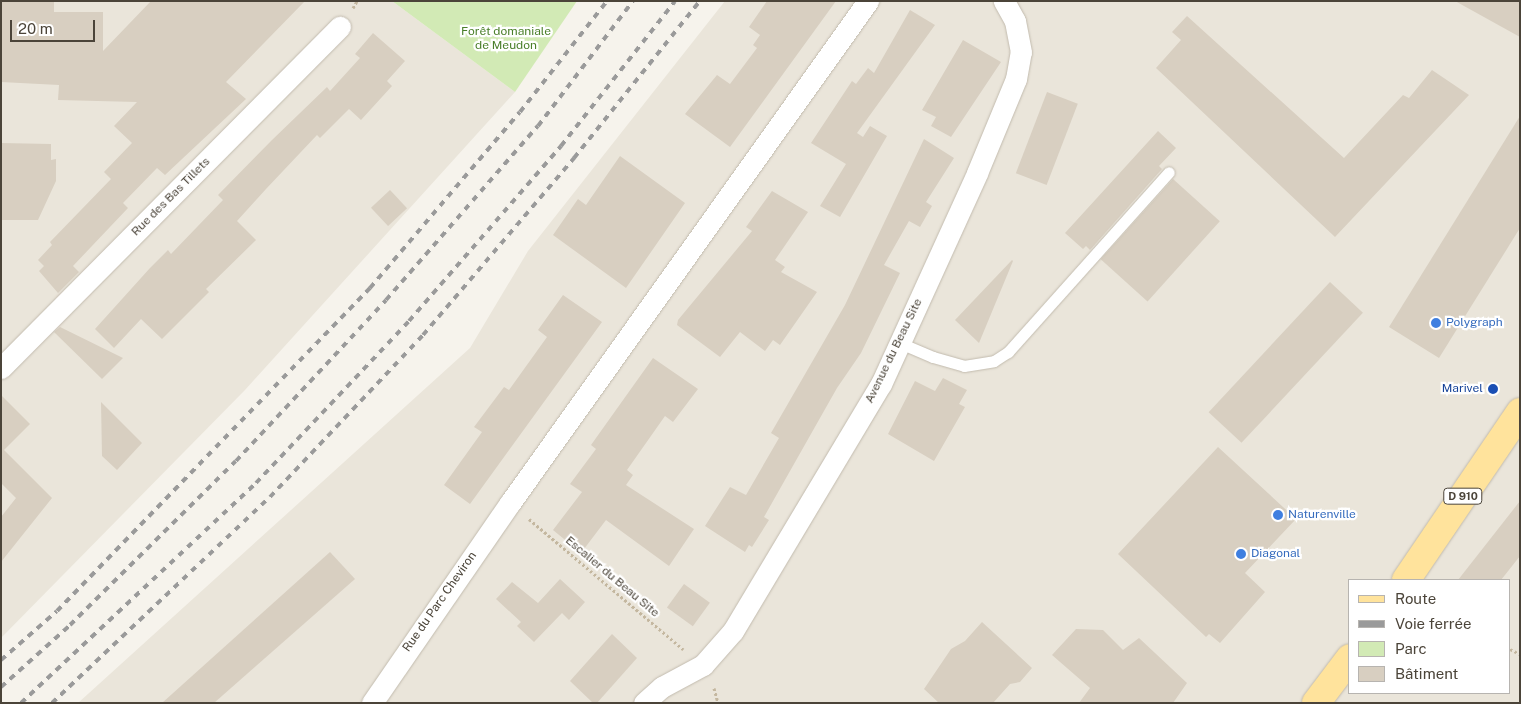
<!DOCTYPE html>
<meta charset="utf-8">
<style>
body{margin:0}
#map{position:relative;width:1521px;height:704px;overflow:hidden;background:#f6f3ec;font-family:"Public Sans",sans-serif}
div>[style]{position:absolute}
.residential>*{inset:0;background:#eae5da}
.green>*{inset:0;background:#d2eab5}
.building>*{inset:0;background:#d8cfc1;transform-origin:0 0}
.path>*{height:3px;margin-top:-1.5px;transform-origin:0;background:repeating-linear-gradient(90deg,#c4b79f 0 2.5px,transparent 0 5px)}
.roads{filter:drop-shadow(0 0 1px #c2bbae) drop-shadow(0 0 1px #c2bbae)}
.lane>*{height:11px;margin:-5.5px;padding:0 5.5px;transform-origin:5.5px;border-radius:5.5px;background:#fff}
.street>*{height:21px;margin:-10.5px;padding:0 10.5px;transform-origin:10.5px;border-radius:10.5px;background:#fff}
.primary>*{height:28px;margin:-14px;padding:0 14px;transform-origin:14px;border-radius:14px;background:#ffe39c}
.rail>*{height:4px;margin-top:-2px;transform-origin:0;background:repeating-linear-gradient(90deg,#9a9a9a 0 6px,transparent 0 12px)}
.dots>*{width:14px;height:14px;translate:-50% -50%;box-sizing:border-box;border:2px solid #fff;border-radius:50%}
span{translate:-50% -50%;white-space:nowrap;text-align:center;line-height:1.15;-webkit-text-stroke:4.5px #fff;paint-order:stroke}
.shield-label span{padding:1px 4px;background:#fff;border:1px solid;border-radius:4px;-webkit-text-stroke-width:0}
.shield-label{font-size:11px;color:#4b4439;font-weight:700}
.park-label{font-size:12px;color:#4a7f2a}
.street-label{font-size:12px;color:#4b4439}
.shop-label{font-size:12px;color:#366cbe}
.left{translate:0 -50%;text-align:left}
.transit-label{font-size:12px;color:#164399}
.right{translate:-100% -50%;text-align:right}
.frame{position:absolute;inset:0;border:2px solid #4b4439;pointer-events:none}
.legend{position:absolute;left:1348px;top:579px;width:162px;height:115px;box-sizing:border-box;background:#fff;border:1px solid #b7b4b0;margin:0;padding:6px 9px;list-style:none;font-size:15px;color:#4b4439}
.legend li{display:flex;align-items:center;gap:10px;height:25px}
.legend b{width:25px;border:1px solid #b7b4b0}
.scale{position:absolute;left:10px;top:20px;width:85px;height:22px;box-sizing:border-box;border:2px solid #4b4439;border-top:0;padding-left:6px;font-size:15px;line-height:18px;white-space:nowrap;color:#4b4439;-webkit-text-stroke:4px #fff;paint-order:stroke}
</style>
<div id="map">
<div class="residential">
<i style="clip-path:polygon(1px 1px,392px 1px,515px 92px,245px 390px,1px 638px)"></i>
<i style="clip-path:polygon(evenodd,725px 1px,1520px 1px,1520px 703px,78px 703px,470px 348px,528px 251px,725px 1px,1350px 580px,1510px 580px,1510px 693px,1350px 693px,1350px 580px)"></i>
</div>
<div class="green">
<i style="clip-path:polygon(392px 1px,577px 1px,515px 92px)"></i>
</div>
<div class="building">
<i style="clip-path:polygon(1px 1px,54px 1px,54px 12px,103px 12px,103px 51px,151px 1px,305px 1px,226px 82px,246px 99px,165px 175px,157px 168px,123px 203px,128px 208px,73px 266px,79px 272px,58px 293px,39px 271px,44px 266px,38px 260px,52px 245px,50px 242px,111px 179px,104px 172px,132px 143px,114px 126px,137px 102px,58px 100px,59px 85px,1px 82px)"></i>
<i style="clip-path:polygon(767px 1px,836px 1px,730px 147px,685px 114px,717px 75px,730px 84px,757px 48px,753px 45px,760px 35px,749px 27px)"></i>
<i style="clip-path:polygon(1455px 1px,1520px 1px,1520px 37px)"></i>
<i style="clip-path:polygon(910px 10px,935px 25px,857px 133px,863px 137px,870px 126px,887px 136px,840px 217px,820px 206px,846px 164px,811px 143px,852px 81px,856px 84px,868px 68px,874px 73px)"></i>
<i style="clip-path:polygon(1187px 16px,1344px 158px,1403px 95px,1409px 98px,1432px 70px,1469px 95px,1335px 237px,1156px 68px,1181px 40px,1172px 32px)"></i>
<i style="clip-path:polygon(373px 33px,405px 61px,387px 81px,392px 86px,361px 120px,349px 109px,320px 138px,317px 135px,266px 189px,237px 221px,256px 240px,206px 289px,209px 292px,162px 339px,141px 319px,114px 348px,95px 329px,150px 268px,168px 250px,171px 254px,223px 200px,218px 195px,272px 140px,327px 87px,330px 91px,360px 58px,355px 54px)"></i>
<i style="clip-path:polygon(963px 40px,1001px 62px,951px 137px,931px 126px,936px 117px,922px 110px)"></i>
<i style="left:1047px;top:92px;width:33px;height:87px;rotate:21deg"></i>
<i style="clip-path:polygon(1520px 116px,1520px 228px,1439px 358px,1389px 327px)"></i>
<i style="clip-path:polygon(1158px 131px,1176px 148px,1159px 166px,1162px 169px,1090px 250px,1086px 246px,1083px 249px,1065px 233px)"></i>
<i style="clip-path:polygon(924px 139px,954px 158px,926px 202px,932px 206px,920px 227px,909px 221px,884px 265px,900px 273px,861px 353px,837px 388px,764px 517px,769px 520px,752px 547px,749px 545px,745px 552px,705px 526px,730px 487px,746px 495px,779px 438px,771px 433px,845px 305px)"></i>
<i style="clip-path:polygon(1px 143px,51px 144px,51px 160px,56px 159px,56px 181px,38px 220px,1px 220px)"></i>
<i style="clip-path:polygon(620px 156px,685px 203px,626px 288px,553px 235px,578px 199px,586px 205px)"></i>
<i style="left:1173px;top:179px;width:63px;height:108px;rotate:42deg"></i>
<i style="left:390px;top:190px;width:25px;height:26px;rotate:47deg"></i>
<i style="clip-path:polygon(772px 191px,808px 212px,775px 260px,785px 267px,781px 272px,817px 292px,780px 345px,773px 340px,765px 351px,740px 332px,720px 357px,677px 325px,678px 320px,752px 231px,746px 227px)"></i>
<i style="clip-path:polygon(1012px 260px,1013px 261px,979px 343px,955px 320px)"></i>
<i style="left:1330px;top:282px;width:45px;height:178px;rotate:43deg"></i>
<i style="clip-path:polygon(563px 295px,602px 322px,470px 504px,444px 485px,482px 432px,474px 427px,504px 387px,509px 390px,547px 337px,538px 330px)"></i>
<i style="clip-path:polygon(60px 327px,123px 358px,102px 379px,54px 332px)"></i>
<i style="clip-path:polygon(653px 358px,698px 389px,673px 422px,665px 416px,627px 470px,633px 475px,626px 485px,694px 529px,669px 566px,606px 520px,581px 553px,553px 530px,582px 492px,570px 484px,596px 449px,591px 445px)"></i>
<i style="clip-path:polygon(943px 378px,967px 390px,959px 404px,965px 407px,934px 461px,888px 434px,915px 381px,935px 391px)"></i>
<i style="clip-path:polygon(1px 395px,30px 424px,4px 450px,52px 498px,1px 562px,1px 517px,16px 498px,1px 483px)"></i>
<i style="clip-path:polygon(101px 402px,142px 443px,117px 470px,102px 456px)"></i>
<i style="clip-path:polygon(1218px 447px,1296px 519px,1245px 573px,1265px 592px,1220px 643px,1209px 634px,1206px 637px,1118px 554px)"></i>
<i style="clip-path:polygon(1520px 501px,1520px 556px,1501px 580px,1458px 580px)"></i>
<i style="clip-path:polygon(330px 552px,355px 579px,214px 703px,162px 703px)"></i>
<i style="clip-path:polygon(560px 579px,585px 602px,569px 620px,562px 613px,534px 642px,517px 626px,521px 622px,496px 599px,512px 582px,538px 603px)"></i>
<i style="left:684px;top:584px;width:32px;height:29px;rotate:36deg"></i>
<i style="clip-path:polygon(982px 622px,1032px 668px,1020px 682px,1010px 684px,993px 703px,939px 703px,924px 689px,951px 649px,965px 641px)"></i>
<i style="clip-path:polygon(1076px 629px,1103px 630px,1123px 650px,1139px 638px,1187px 683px,1173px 703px,1079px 703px,1090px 688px,1052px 655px)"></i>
<i style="clip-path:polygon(612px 634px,637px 658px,597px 703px,593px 703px,570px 681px)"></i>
</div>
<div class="path">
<i style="left:353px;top:8px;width:8px;rotate:-60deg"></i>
<i style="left:529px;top:519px;width:202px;rotate:40.2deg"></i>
<i style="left:1510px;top:649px;width:11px;rotate:27deg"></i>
<i style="left:714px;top:688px;width:16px;rotate:75deg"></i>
</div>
<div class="roads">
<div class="lane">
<i style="left:900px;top:343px;width:36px;rotate:23deg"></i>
<i style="left:933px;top:357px;width:32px;rotate:16deg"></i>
<i style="left:964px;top:366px;width:30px;rotate:-9deg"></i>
<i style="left:994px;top:361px;width:17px;rotate:-33deg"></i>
<i style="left:1008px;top:352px;width:241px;rotate:-48.2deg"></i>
</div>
<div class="street">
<i style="left:1px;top:368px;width:481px;rotate:-45.2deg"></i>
<i style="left:372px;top:703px;width:243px;rotate:-55.4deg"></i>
<i style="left:510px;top:503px;width:617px;rotate:-54.51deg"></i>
<i style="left:644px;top:703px;width:24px;rotate:-42deg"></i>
<i style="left:662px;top:687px;width:47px;rotate:-28.2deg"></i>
<i style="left:703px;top:665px;width:45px;rotate:-48.6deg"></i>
<i style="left:733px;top:631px;width:288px;rotate:-59.1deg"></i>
<i style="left:881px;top:384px;width:232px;rotate:-65.5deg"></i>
<i style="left:977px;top:173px;width:102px;rotate:-67.5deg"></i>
<i style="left:1016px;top:79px;width:27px;rotate:-80deg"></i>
<i style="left:1021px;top:52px;width:32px;rotate:-101deg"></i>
<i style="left:1015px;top:21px;width:23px;rotate:-119deg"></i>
</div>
<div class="primary">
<i style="left:1406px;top:580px;width:203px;rotate:-55.8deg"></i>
<i style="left:1316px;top:703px;width:56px;rotate:-52.9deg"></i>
</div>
</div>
<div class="rail">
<i style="left:1px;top:660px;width:74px;rotate:-41.2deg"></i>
<i style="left:57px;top:611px;width:450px;rotate:-45.9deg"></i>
<i style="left:370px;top:288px;width:231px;rotate:-49.6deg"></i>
<i style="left:520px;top:112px;width:141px;rotate:-51.9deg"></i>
<i style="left:1px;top:687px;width:93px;rotate:-41.9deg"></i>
<i style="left:70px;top:625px;width:233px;rotate:-44.7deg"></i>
<i style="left:236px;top:461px;width:220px;rotate:-47deg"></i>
<i style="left:386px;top:300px;width:231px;rotate:-48.9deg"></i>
<i style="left:538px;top:126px;width:157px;rotate:-52.8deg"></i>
<i style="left:21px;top:703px;width:322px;rotate:-43.1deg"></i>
<i style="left:256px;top:483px;width:223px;rotate:-46.6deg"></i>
<i style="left:409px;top:321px;width:232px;rotate:-49deg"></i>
<i style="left:561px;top:146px;width:184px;rotate:-51.8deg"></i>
<i style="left:52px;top:703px;width:300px;rotate:-43.4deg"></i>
<i style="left:270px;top:497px;width:223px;rotate:-46.6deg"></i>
<i style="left:423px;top:335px;width:233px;rotate:-49.5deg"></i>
<i style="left:574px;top:158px;width:201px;rotate:-51.3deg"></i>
</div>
<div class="dots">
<i style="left:1436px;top:323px;background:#3f7fe0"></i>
<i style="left:1493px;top:389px;background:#1a4fb4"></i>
<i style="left:1278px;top:515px;background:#3f7fe0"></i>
<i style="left:1241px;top:554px;background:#3f7fe0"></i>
</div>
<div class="shield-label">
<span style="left:1463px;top:496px">D 910</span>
</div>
<div class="park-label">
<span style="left:506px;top:39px">Forêt domaniale<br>de Meudon</span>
</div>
<div class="street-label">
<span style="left:171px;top:197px;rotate:-45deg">Rue des Bas Tillets</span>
<span style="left:894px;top:351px;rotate:-64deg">Avenue du Beau Site</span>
<span style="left:612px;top:577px;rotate:40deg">Escalier du Beau Site</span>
<span style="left:440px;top:602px;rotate:-55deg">Rue du Parc Cheviron</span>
</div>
<div class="shop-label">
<span class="left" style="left:1446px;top:323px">Polygraph</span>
<span class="left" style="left:1288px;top:515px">Naturenville</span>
<span class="left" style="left:1251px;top:554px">Diagonal</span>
</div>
<div class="transit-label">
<span class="right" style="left:1483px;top:389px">Marivel</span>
</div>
<div class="frame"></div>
<ul class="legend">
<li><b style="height:6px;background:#ffe39c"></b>Route</li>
<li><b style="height:6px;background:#9a9a9a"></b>Voie ferrée</li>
<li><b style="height:14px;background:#d2eab5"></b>Parc</li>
<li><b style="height:14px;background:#d8cfc1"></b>Bâtiment</li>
</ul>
<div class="scale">20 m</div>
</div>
